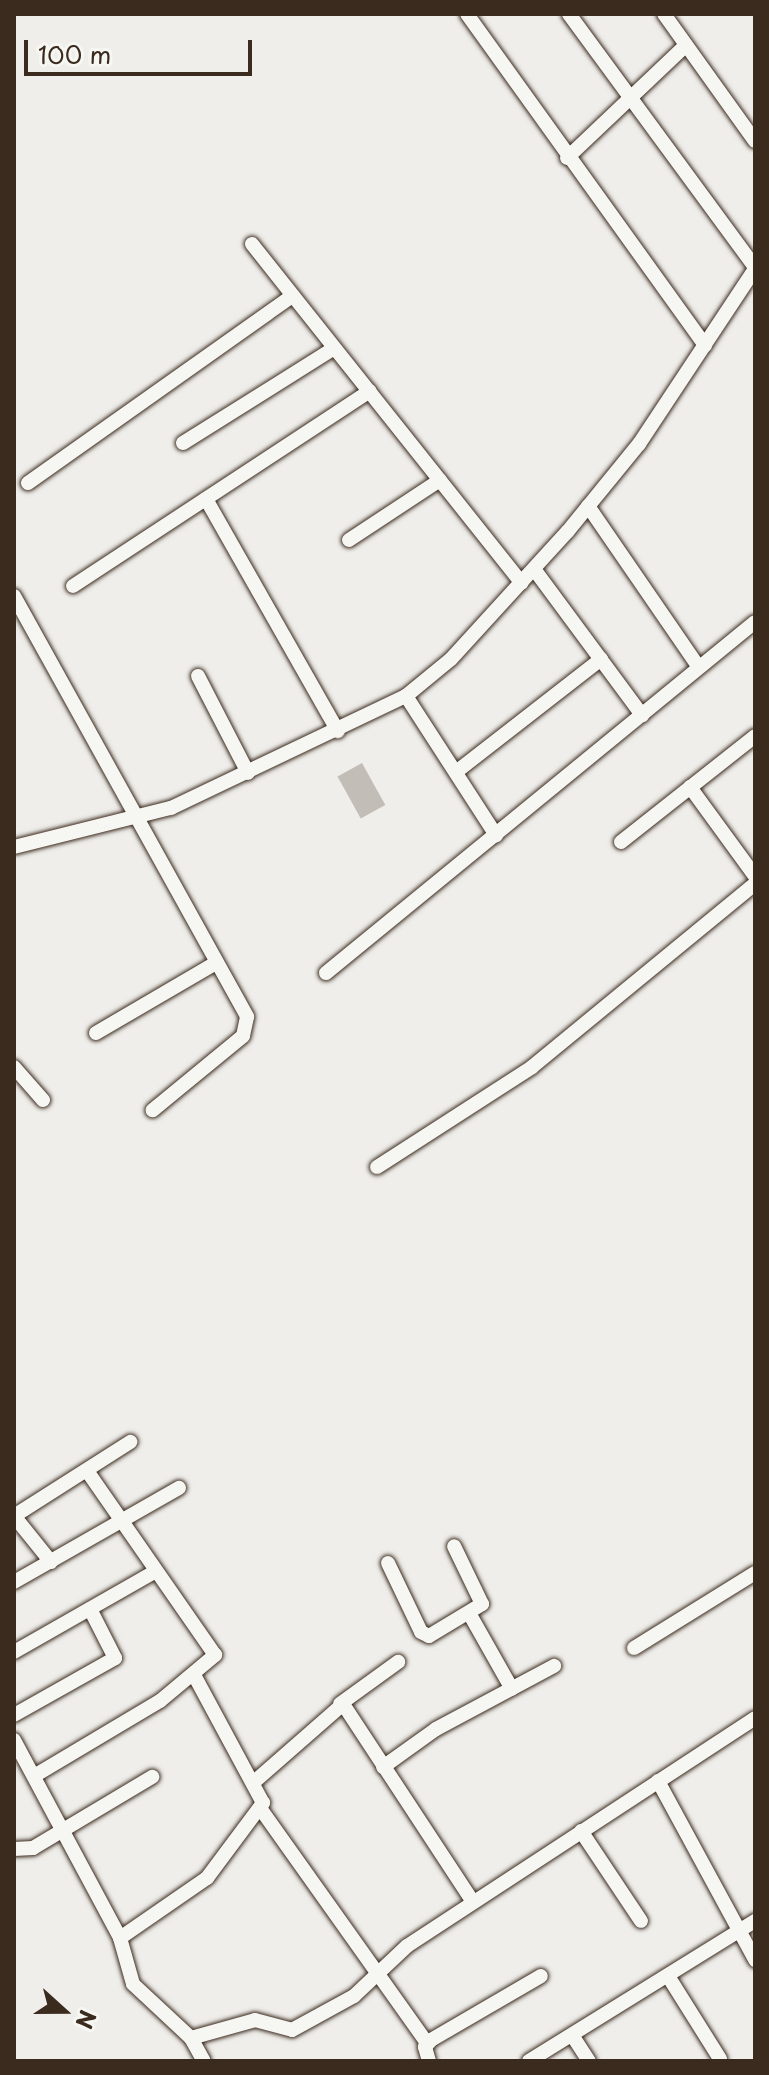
<!DOCTYPE html>
<style>
body{margin:0}
#map{position:relative;width:769px;height:2075px;overflow:hidden;background:#efeeea;font-family:"Playpen Sans",sans-serif}
div>[style]{position:absolute}
.building>*{inset:0;background:#c2bdb7;transform-origin:0 0}
.roads{filter:drop-shadow(0 0 2px #3b2a1e) drop-shadow(0 0 2px #3b2a1e)}
.minor>*{height:14px;margin:-7px;padding:0 7px;transform-origin:7px;border-radius:7px;background:#f6f6f2}
span{translate:-50% -50%;white-space:nowrap;text-align:center;line-height:1.15;-webkit-text-stroke:6px #f6f6f2;paint-order:stroke}
.frame{position:absolute;inset:0;border:16px solid #3b2a1e;pointer-events:none}
.north{position:absolute;left:24px;top:1971px;width:80px;height:80px;-webkit-text-stroke:6px #f6f6f2;paint-order:stroke;rotate:111deg;font-size:22px;font-weight:700;line-height:32px;text-align:center;color:#3b2a1e}
.north::after{content:'';display:block;margin:auto;width:28px;height:36px;background:#3b2a1e;clip-path:polygon(50% 0,100% 100%,50% 72%,0 100%)}
.scale{position:absolute;left:24px;top:40px;width:228px;height:36px;box-sizing:border-box;border:4px solid #3b2a1e;border-top:0;padding-left:10px;font-size:24px;line-height:28px;white-space:nowrap;color:#3b2a1e;-webkit-text-stroke:6px #f6f6f2;paint-order:stroke}
</style>
<div id="map">
<div class="building">
<i style="left:362px;top:763px;width:48px;height:28px;rotate:61deg"></i>
</div>
<div class="roads">
<div class="minor">
<i style="left:467px;top:14px;width:408px;rotate:54.3deg"></i>
<i style="left:569px;top:14px;width:314px;rotate:53.7deg"></i>
<i style="left:664px;top:14px;width:156px;rotate:54.4deg"></i>
<i style="left:567px;top:158px;width:164px;rotate:-43.5deg"></i>
<i style="left:252px;top:244px;width:433px;rotate:51.5deg"></i>
<i style="left:183px;top:443px;width:177px;rotate:-32.1deg"></i>
<i style="left:28px;top:483px;width:324px;rotate:-35.3deg"></i>
<i style="left:206px;top:499px;width:267px;rotate:60.4deg"></i>
<i style="left:588px;top:506px;width:194px;rotate:55.5deg"></i>
<i style="left:349px;top:540px;width:109px;rotate:-33.4deg"></i>
<i style="left:534px;top:569px;width:182px;rotate:53.5deg"></i>
<i style="left:73px;top:586px;width:355px;rotate:-33.3deg"></i>
<i style="left:14px;top:596px;width:481px;rotate:61deg"></i>
<i style="left:247px;top:1017px;width:19px;rotate:102deg"></i>
<i style="left:243px;top:1036px;width:117px;rotate:140.6deg"></i>
<i style="left:198px;top:676px;width:109px;rotate:62.7deg"></i>
<i style="left:406px;top:696px;width:166px;rotate:57.1deg"></i>
<i style="left:456px;top:772px;width:184px;rotate:-37.9deg"></i>
<i style="left:690px;top:787px;width:110px;rotate:53.9deg"></i>
<i style="left:621px;top:842px;width:171px;rotate:-38.3deg"></i>
<i style="left:14px;top:847px;width:162px;rotate:-14deg"></i>
<i style="left:171px;top:808px;width:260px;rotate:-25.5deg"></i>
<i style="left:406px;top:696px;width:58px;rotate:-39.4deg"></i>
<i style="left:451px;top:659px;width:173px;rotate:-47.6deg"></i>
<i style="left:568px;top:531px;width:112px;rotate:-50.8deg"></i>
<i style="left:639px;top:444px;width:210px;rotate:-56.5deg"></i>
<i style="left:326px;top:973px;width:554px;rotate:-39.29deg"></i>
<i style="left:96px;top:1033px;width:137px;rotate:-30.3deg"></i>
<i style="left:14px;top:1067px;width:44px;rotate:48.7deg"></i>
<i style="left:377px;top:1167px;width:184px;rotate:-32.8deg"></i>
<i style="left:532px;top:1067px;width:288px;rotate:-39.4deg"></i>
<i style="left:14px;top:1516px;width:138px;rotate:-32.5deg"></i>
<i style="left:14px;top:1516px;width:59px;rotate:51.2deg"></i>
<i style="left:388px;top:1563px;width:76px;rotate:64.4deg"></i>
<i style="left:421px;top:1632px;width:9px;rotate:27deg"></i>
<i style="left:429px;top:1636px;width:62px;rotate:-31.1deg"></i>
<i style="left:482px;top:1604px;width:64px;rotate:-115.8deg"></i>
<i style="left:14px;top:1582px;width:190px;rotate:-29.7deg"></i>
<i style="left:469px;top:1613px;width:87px;rotate:60.5deg"></i>
<i style="left:634px;top:1648px;width:142px;rotate:-31.8deg"></i>
<i style="left:14px;top:1652px;width:161px;rotate:-29.7deg"></i>
<i style="left:340px;top:1704px;width:72px;rotate:-35.9deg"></i>
<i style="left:14px;top:1715px;width:116px;rotate:-29.4deg"></i>
<i style="left:115px;top:1658px;width:55px;rotate:-117deg"></i>
<i style="left:14px;top:1740px;width:225px;rotate:61.8deg"></i>
<i style="left:120px;top:1938px;width:48px;rotate:74.2deg"></i>
<i style="left:133px;top:1984px;width:79px;rotate:43deg"></i>
<i style="left:191px;top:2038px;width:26px;rotate:61deg"></i>
<i style="left:383px;top:1767px;width:65px;rotate:-35.6deg"></i>
<i style="left:436px;top:1729px;width:134px;rotate:-28.1deg"></i>
<i style="left:34px;top:1776px;width:147px;rotate:-30.8deg"></i>
<i style="left:160px;top:1701px;width:72px;rotate:-39.9deg"></i>
<i style="left:215px;top:1655px;width:224px;rotate:-124.8deg"></i>
<i style="left:658px;top:1781px;width:204px;rotate:61.5deg"></i>
<i style="left:254px;top:1782px;width:118px;rotate:-41.2deg"></i>
<i style="left:343px;top:1704px;width:237px;rotate:56.7deg"></i>
<i style="left:260px;top:1808px;width:288px;rotate:54.6deg"></i>
<i style="left:581px;top:1831px;width:108px;rotate:56.3deg"></i>
<i style="left:14px;top:1849px;width:19px;rotate:-3deg"></i>
<i style="left:33px;top:1848px;width:139px;rotate:-30.8deg"></i>
<i style="left:120px;top:1938px;width:106px;rotate:-34.6deg"></i>
<i style="left:207px;top:1878px;width:94px;rotate:-53.3deg"></i>
<i style="left:263px;top:1803px;width:145px;rotate:-118.3deg"></i>
<i style="left:668px;top:1976px;width:98px;rotate:57.9deg"></i>
<i style="left:572px;top:2035px;width:31px;rotate:57deg"></i>
<i style="left:191px;top:2038px;width:66px;rotate:-15.7deg"></i>
<i style="left:255px;top:2020px;width:38px;rotate:15deg"></i>
<i style="left:292px;top:2030px;width:71px;rotate:-28.7deg"></i>
<i style="left:354px;top:1996px;width:73px;rotate:-43.3deg"></i>
<i style="left:407px;top:1946px;width:416px;rotate:-33.2deg"></i>
<i style="left:429px;top:2061px;width:15px;rotate:-106deg"></i>
<i style="left:425px;top:2047px;width:9px;rotate:-49deg"></i>
<i style="left:431px;top:2040px;width:127px;rotate:-30.2deg"></i>
<i style="left:529px;top:2061px;width:266px;rotate:-31.8deg"></i>
</div>
</div>
<div class="frame"></div>
<div class="north">N</div>
<div class="scale">100 m</div>
</div>
